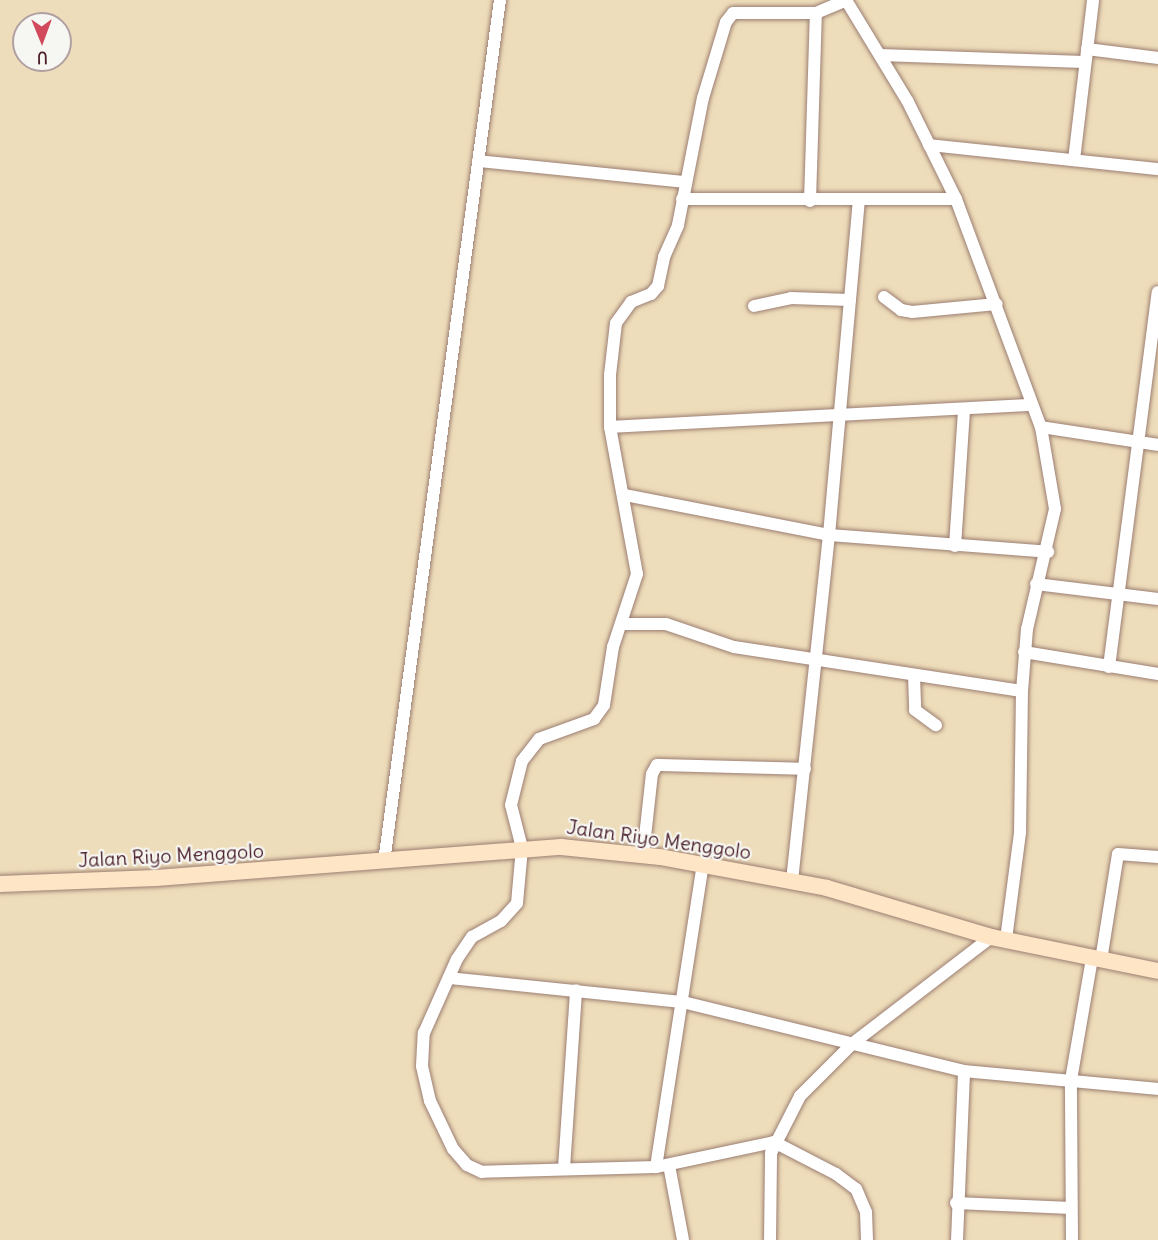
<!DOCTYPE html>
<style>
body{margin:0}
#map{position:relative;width:1158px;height:1240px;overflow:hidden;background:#eeddba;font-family:Delius,sans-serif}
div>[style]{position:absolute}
.roads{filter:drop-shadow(0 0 2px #9c7e72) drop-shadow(0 0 2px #9c7e72)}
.street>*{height:12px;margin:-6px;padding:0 6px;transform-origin:6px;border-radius:6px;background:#fff}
.secondary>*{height:16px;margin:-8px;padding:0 8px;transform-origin:8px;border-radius:8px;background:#fde5c5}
span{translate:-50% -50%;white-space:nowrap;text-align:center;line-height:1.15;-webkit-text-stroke:4.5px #f6f6f2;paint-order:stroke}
.street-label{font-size:20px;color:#4a1f2b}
.north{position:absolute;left:12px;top:12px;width:60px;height:60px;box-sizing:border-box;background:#f6f6f2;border:2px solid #b1a0a2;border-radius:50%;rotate:179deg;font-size:16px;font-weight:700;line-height:24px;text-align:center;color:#4a1f2b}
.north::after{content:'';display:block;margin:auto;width:21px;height:27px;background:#d1495b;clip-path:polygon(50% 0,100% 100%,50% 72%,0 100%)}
</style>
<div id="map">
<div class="roads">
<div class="street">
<i style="left:1087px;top:49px;width:72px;rotate:7.2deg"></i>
<i style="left:880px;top:55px;width:204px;rotate:2deg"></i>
<i style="left:929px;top:145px;width:230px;rotate:6deg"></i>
<i style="left:1074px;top:160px;width:161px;rotate:-83.2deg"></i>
<i style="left:478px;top:161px;width:208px;rotate:5.8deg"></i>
<i style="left:682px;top:199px;width:274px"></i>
<i style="left:810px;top:201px;width:188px;rotate:-88.2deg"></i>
<i style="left:884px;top:297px;width:21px;rotate:37deg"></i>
<i style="left:901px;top:310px;width:11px;rotate:10deg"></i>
<i style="left:912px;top:312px;width:85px;rotate:-5.4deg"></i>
<i style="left:754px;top:306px;width:38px;rotate:-12deg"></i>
<i style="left:791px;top:298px;width:59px;rotate:1.9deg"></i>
<i style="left:610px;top:427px;width:422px;rotate:-3deg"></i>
<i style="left:1041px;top:427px;width:118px;rotate:8.7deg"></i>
<i style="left:625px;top:495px;width:208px;rotate:11.1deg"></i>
<i style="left:829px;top:535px;width:220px;rotate:4.4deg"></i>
<i style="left:955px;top:546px;width:137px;rotate:-86.2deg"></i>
<i style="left:1036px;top:584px;width:123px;rotate:7deg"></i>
<i style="left:622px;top:624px;width:44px"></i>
<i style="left:666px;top:624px;width:72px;rotate:18.7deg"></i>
<i style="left:734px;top:647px;width:291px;rotate:8.7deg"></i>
<i style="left:1024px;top:652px;width:136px;rotate:9.3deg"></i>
<i style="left:1109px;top:667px;width:378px;rotate:-82.6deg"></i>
<i style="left:914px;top:675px;width:35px;rotate:88deg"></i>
<i style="left:915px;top:710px;width:26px;rotate:36deg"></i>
<i style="left:643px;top:855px;width:81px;rotate:-83.7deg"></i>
<i style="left:652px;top:774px;width:10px;rotate:-61deg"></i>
<i style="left:657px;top:765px;width:148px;rotate:1.5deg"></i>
<i style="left:384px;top:862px;width:870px;rotate:-82.34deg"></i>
<i style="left:792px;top:881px;width:348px;rotate:-83.9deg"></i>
<i style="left:829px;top:535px;width:335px;rotate:-84.9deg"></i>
<i style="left:1101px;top:960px;width:107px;rotate:-80.9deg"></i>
<i style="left:1118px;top:854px;width:40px;rotate:4.3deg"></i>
<i style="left:449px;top:978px;width:235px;rotate:5.9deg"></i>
<i style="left:683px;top:1002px;width:289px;rotate:13.8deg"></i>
<i style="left:964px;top:1071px;width:195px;rotate:5.3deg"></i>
<i style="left:669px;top:1165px;width:76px;rotate:79.4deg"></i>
<i style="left:656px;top:1167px;width:306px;rotate:-81.2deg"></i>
<i style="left:564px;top:1168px;width:178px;rotate:-86.1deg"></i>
<i style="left:956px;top:1203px;width:115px;rotate:2.5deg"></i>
<i style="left:770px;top:1240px;width:87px;rotate:-89.3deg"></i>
<i style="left:771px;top:1153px;width:64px;rotate:-63deg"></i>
<i style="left:800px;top:1096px;width:75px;rotate:-45deg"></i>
<i style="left:853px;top:1043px;width:174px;rotate:-37.5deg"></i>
<i style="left:867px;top:1240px;width:28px;rotate:-92deg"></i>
<i style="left:866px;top:1212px;width:25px;rotate:-113deg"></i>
<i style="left:856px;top:1189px;width:25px;rotate:-143deg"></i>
<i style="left:836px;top:1174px;width:70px;rotate:-152.7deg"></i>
<i style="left:774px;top:1142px;width:121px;rotate:168deg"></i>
<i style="left:656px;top:1167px;width:174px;rotate:178.4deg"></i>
<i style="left:482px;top:1172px;width:17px;rotate:-155deg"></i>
<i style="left:467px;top:1165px;width:21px;rotate:-131deg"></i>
<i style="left:453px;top:1149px;width:53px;rotate:-115.6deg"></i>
<i style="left:430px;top:1101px;width:36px;rotate:-103deg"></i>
<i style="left:422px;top:1066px;width:33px;rotate:-87deg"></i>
<i style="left:424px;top:1033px;width:81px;rotate:-66deg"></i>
<i style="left:457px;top:959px;width:27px;rotate:-56deg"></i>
<i style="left:472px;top:937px;width:33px;rotate:-29deg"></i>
<i style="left:501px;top:921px;width:24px;rotate:-48deg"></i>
<i style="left:517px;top:903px;width:55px;rotate:-84.8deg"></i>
<i style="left:522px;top:848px;width:44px;rotate:-104.3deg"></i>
<i style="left:511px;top:805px;width:45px;rotate:-76deg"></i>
<i style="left:522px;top:761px;width:28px;rotate:-52deg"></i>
<i style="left:539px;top:739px;width:59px;rotate:-20deg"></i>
<i style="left:594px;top:719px;width:17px;rotate:-54deg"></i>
<i style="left:604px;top:705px;width:59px;rotate:-81.2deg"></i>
<i style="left:613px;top:647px;width:77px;rotate:-71.8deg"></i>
<i style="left:637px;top:574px;width:149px;rotate:-100.4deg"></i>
<i style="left:610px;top:427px;width:52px;rotate:-90deg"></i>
<i style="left:610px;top:375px;width:52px;rotate:-83.4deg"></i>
<i style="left:616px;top:323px;width:26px;rotate:-54deg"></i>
<i style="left:631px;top:302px;width:22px;rotate:-22deg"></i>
<i style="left:651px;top:294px;width:11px;rotate:-49deg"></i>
<i style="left:658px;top:286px;width:30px;rotate:-78deg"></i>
<i style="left:664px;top:257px;width:35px;rotate:-66deg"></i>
<i style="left:678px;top:225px;width:129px;rotate:-78.9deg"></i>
<i style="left:703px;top:98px;width:79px;rotate:-73.2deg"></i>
<i style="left:726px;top:22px;width:11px;rotate:-52deg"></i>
<i style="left:733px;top:13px;width:83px"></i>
<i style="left:816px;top:13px;width:33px;rotate:-23deg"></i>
<i style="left:846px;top:0;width:119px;rotate:58.7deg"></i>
<i style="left:908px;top:102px;width:108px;rotate:63.7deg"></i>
<i style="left:956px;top:199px;width:243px;rotate:69.6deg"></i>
<i style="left:1041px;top:427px;width:83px;rotate:80.3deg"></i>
<i style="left:1055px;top:509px;width:123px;rotate:103.1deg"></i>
<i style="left:1027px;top:629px;width:62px;rotate:94.6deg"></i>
<i style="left:1022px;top:691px;width:142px;rotate:90.8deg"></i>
<i style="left:1020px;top:833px;width:108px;rotate:97.5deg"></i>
<i style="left:957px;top:1240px;width:169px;rotate:-87.6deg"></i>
<i style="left:1072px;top:1240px;width:160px;rotate:-90.4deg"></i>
<i style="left:1071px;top:1080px;width:124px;rotate:-80.2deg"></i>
</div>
<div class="secondary">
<i style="left:0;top:884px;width:156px;rotate:-2.2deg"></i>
<i style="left:156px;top:878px;width:406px;rotate:-4.4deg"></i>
<i style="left:561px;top:847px;width:100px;rotate:5.8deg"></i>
<i style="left:660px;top:857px;width:170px;rotate:10.5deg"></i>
<i style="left:827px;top:888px;width:171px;rotate:16.6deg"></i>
<i style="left:991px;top:937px;width:170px;rotate:11.5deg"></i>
</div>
</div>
<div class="street-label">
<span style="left:659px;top:839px;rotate:8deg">Jalan Riyo Menggolo</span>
<span style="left:171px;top:855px;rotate:-3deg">Jalan Riyo Menggolo</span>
</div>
<div class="north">U</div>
</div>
